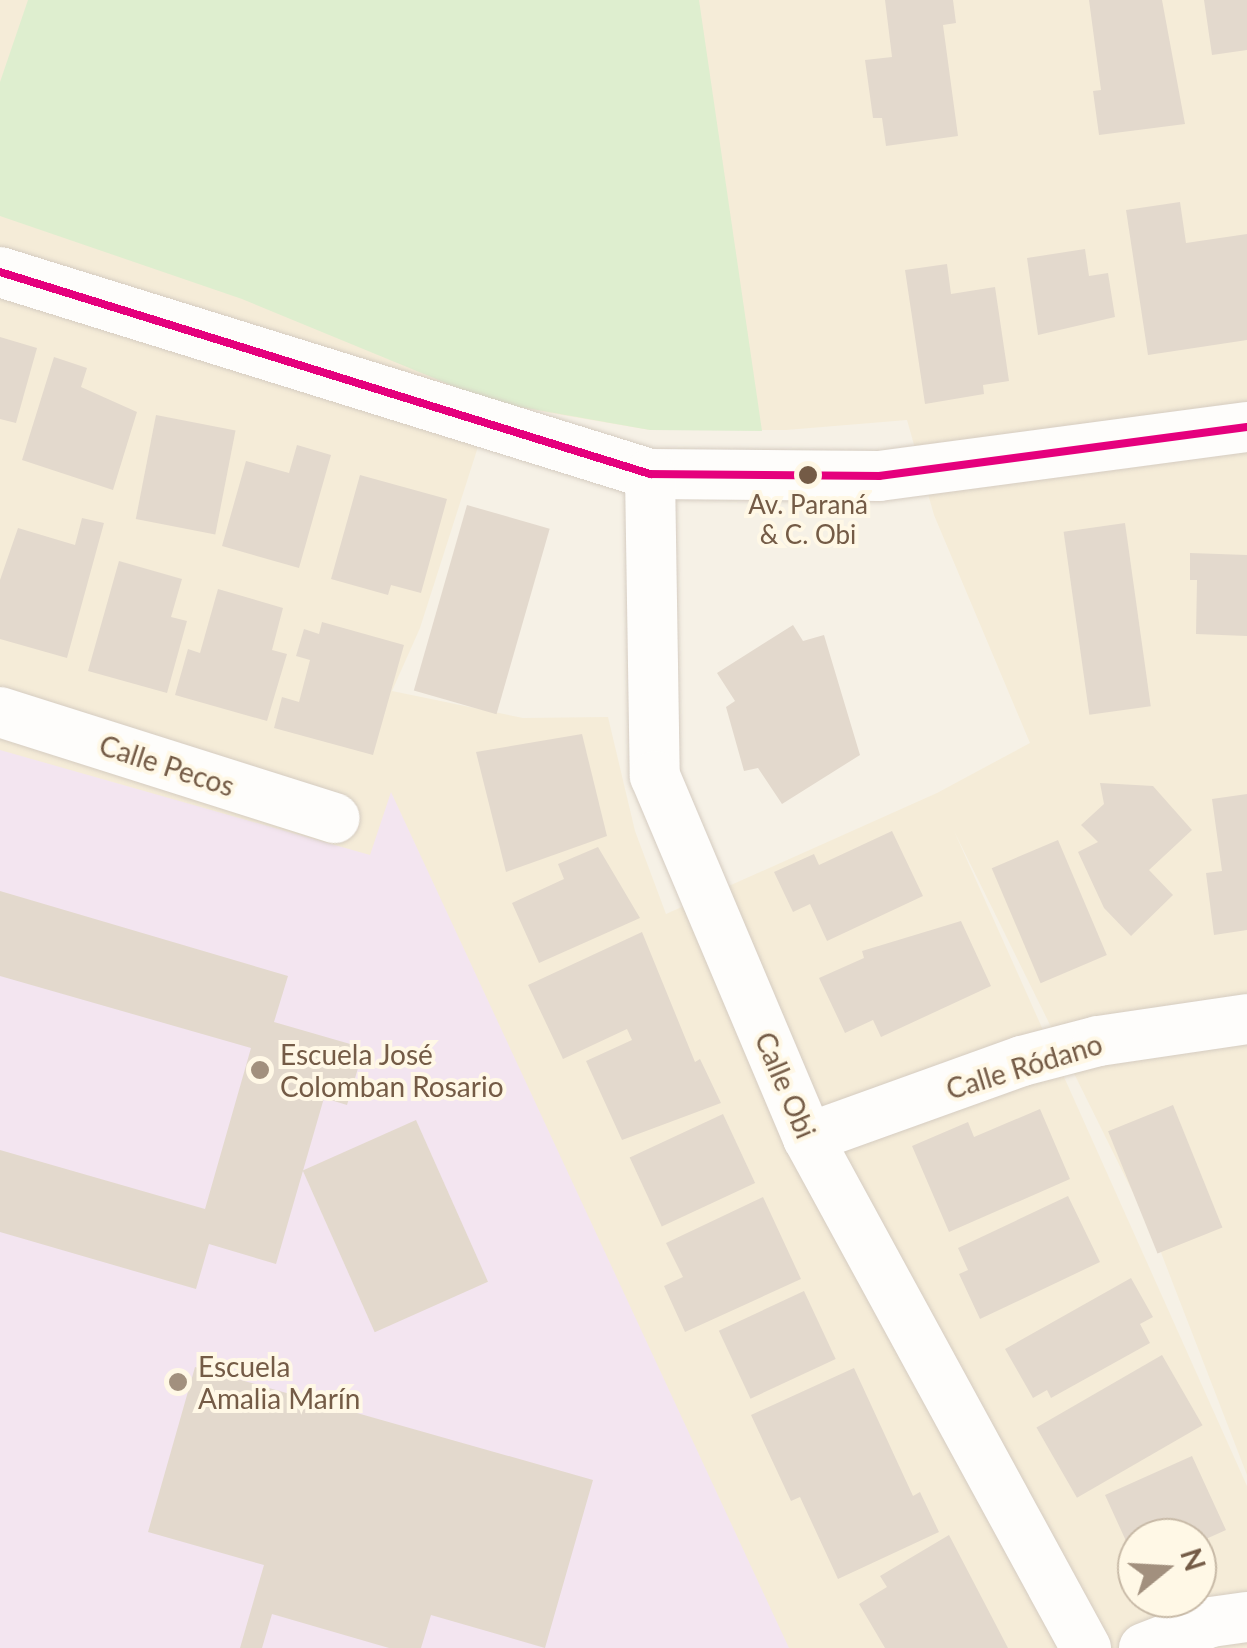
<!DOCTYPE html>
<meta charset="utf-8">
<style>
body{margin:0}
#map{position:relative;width:1247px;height:1648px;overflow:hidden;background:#f6f1e6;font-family:Lato,sans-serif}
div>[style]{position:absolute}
.residential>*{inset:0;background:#f5ecd8}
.education>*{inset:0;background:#f3e5f0}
.green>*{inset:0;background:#deeecf}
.building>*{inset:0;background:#e3d9cd;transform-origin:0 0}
.roads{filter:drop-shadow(0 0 2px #d5ccc1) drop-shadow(0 0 2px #d5ccc1)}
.minor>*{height:50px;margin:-25px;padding:0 25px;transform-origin:25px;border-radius:25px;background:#fefdfb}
.bus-1>*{height:8px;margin:-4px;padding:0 4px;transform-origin:4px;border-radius:4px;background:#e5007d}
.dots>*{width:28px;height:28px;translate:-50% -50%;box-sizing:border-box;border:5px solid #fff8e6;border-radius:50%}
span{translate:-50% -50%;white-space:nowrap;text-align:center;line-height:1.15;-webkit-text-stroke:8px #fff8e6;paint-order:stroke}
.bus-label{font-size:26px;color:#745b46}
.street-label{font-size:28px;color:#745b46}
.poi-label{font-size:28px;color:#745b46}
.left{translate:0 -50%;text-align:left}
.north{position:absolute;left:1117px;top:1518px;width:100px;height:100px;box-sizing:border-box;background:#fff8e6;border:2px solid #c7b9a6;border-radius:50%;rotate:72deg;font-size:28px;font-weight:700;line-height:40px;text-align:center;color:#745b46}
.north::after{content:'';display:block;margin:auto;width:35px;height:45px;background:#a2907e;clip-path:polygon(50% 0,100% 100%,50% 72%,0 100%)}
</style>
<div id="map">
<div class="residential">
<i style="clip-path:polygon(evenodd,0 0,1247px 0,1247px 1475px,1155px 1237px,954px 831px,1247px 1486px,1247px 1648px,0 1648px,0 0,492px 403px,650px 430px,786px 430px,907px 420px,934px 515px,1030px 743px,937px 793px,666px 914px,635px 831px,608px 717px,523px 718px,392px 691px,420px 628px,492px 403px,0 0,1137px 1538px,1197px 1538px,1197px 1598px,1137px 1598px,1137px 1538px)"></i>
</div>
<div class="education">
<i style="clip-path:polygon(0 750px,370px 855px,391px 792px,789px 1648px,0 1648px)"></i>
</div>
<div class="green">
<i style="clip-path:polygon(28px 0,699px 0,762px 431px,650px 430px,492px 402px,242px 299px,0 216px,0 82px)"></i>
</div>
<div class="building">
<i style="clip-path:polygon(885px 0,953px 0,956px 23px,943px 25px,958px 136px,886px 146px,882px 118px,873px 118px,865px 60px,892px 57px)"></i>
<i style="clip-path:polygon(1089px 0,1162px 0,1185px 124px,1099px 135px,1093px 91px,1101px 90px)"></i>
<i style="clip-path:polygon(1204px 0,1247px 0,1247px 50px,1212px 55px)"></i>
<i style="clip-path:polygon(1180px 202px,1186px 243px,1247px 234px,1247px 340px,1148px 355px,1126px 210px)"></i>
<i style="clip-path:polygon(1085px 249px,1089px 276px,1108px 273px,1115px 317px,1038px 335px,1027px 258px)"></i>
<i style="clip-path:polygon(947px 264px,951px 294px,995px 287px,1009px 381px,983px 385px,984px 394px,925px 404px,905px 270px)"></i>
<i style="clip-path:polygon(0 337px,37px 348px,16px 423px,0 419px)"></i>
<i style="clip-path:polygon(54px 357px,87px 368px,81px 387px,137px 412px,113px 490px,22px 460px)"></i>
<i style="left:156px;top:415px;width:81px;height:106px;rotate:11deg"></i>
<i style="clip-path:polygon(297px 445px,331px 455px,299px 568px,222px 546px,246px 461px,289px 473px)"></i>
<i style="clip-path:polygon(360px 475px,447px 499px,421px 593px,391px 585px,388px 595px,331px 579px)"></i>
<i style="left:467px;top:505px;width:86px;height:193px;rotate:16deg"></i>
<i style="clip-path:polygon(82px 518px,104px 523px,67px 658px,0 639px,0 580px,18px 528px,75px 545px)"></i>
<i style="left:1125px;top:523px;width:185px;height:62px;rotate:82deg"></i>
<i style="clip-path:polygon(1190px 553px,1247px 555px,1247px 636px,1196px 634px,1197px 580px,1190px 580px)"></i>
<i style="clip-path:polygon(119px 561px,182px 579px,171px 617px,187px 621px,167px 693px,88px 671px)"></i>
<i style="clip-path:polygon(218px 589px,283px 608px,272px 650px,287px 654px,267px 721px,175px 695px,188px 649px,200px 653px)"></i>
<i style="clip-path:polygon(322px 622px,404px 645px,373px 755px,274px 728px,282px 697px,299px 702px,310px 660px,296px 656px,304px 629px,319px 634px)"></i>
<i style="clip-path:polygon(793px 625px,803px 641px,824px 635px,860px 755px,782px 804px,758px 768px,744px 771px,726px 707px,735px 701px,717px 673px)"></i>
<i style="clip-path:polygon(582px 734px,607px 836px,506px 872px,476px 752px)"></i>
<i style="clip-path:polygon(1100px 783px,1153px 786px,1192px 830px,1149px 870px,1173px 895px,1131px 936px,1104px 908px,1078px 852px,1098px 842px,1081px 825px,1104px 804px)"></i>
<i style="clip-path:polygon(1247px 794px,1247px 930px,1214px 935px,1206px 873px,1222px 871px,1212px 799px)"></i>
<i style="clip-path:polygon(892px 831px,923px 896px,827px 941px,810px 904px,793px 912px,774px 872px,814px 854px,819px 865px)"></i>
<i style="left:1058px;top:840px;width:125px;height:72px;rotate:67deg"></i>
<i style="clip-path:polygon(598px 847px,640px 918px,539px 963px,512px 903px,564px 879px,558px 864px)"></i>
<i style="clip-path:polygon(0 891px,288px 976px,274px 1022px,364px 1048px,347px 1105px,324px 1098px,276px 1264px,209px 1244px,196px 1289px,0 1232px,0 1150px,205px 1209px,251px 1048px,0 976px)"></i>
<i style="clip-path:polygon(961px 921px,991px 986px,881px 1037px,873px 1020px,845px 1033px,819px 978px,864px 958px,862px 951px)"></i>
<i style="clip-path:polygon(642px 932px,695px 1062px,700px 1059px,721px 1103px,622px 1140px,586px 1061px,632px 1040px,627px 1029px,563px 1059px,528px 985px)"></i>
<i style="left:1173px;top:1105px;width:132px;height:70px;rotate:68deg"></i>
<i style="clip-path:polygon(1040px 1109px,1070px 1179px,949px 1232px,912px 1146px,968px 1122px,974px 1137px)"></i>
<i style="left:723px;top:1114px;width:76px;height:103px;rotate:65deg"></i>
<i style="left:416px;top:1120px;width:177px;height:124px;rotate:66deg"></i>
<i style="clip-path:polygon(1068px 1196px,1100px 1262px,980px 1319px,959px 1274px,968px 1270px,958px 1248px)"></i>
<i style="clip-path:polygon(763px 1197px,801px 1279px,685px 1332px,664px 1286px,683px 1277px,666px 1243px)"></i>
<i style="clip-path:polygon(1131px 1278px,1153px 1317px,1140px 1324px,1150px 1343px,1051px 1398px,1047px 1390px,1033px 1398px,1005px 1349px)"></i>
<i style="left:804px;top:1291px;width:75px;height:94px;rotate:65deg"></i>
<i style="left:1162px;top:1355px;width:81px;height:145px;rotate:60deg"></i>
<i style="clip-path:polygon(195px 1367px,593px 1480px,545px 1648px,431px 1615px,421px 1648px,389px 1648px,272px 1614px,262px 1648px,240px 1648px,264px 1565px,148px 1532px)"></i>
<i style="clip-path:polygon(854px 1368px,913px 1496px,920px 1492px,939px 1532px,838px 1579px,800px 1497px,791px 1501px,751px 1415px)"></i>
<i style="clip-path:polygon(1192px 1456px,1226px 1530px,1197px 1543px,1197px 1538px,1137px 1538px,1137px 1565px,1105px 1495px)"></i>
<i style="clip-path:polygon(949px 1535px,1008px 1648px,885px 1648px,859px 1604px,887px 1587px,880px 1576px)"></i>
</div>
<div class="roads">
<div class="minor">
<i style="left:0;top:272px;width:681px;rotate:17.26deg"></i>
<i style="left:650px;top:474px;width:229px;rotate:0.5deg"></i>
<i style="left:879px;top:476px;width:371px;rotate:-7.6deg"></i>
<i style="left:650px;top:474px;width:302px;rotate:89.1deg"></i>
<i style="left:655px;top:776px;width:393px;rotate:67.1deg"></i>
<i style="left:808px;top:1138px;width:581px;rotate:61.41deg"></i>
<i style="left:0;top:712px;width:351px;rotate:17.6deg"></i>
<i style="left:808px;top:1138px;width:227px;rotate:-19.8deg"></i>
<i style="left:1022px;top:1061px;width:79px;rotate:-14.7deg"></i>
<i style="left:1098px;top:1041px;width:151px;rotate:-8.4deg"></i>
<i style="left:1144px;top:1648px;width:72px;rotate:-21.2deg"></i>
<i style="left:1211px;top:1622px;width:36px;rotate:-8deg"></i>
</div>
</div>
<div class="bus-1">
<i style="left:0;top:272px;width:681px;rotate:17.26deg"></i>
<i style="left:650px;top:474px;width:229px;rotate:0.5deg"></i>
<i style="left:879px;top:476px;width:371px;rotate:-7.6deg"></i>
</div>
<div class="dots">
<i style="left:808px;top:475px;background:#745b46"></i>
<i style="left:260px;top:1070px;background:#a2907e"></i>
<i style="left:178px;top:1382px;background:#a2907e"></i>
</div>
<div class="bus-label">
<span style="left:808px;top:520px">Av. Paraná<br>&amp; C. Obi</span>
</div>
<div class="street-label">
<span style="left:167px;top:765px;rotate:18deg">Calle Pecos</span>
<span style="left:1024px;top:1066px;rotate:-17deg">Calle Ródano</span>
<span style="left:786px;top:1085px;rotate:67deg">Calle Obi</span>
</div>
<div class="poi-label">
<span class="left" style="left:280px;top:1070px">Escuela José<br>Colomban Rosario</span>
<span class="left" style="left:198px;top:1382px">Escuela<br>Amalia Marín</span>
</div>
<div class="north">N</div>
</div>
